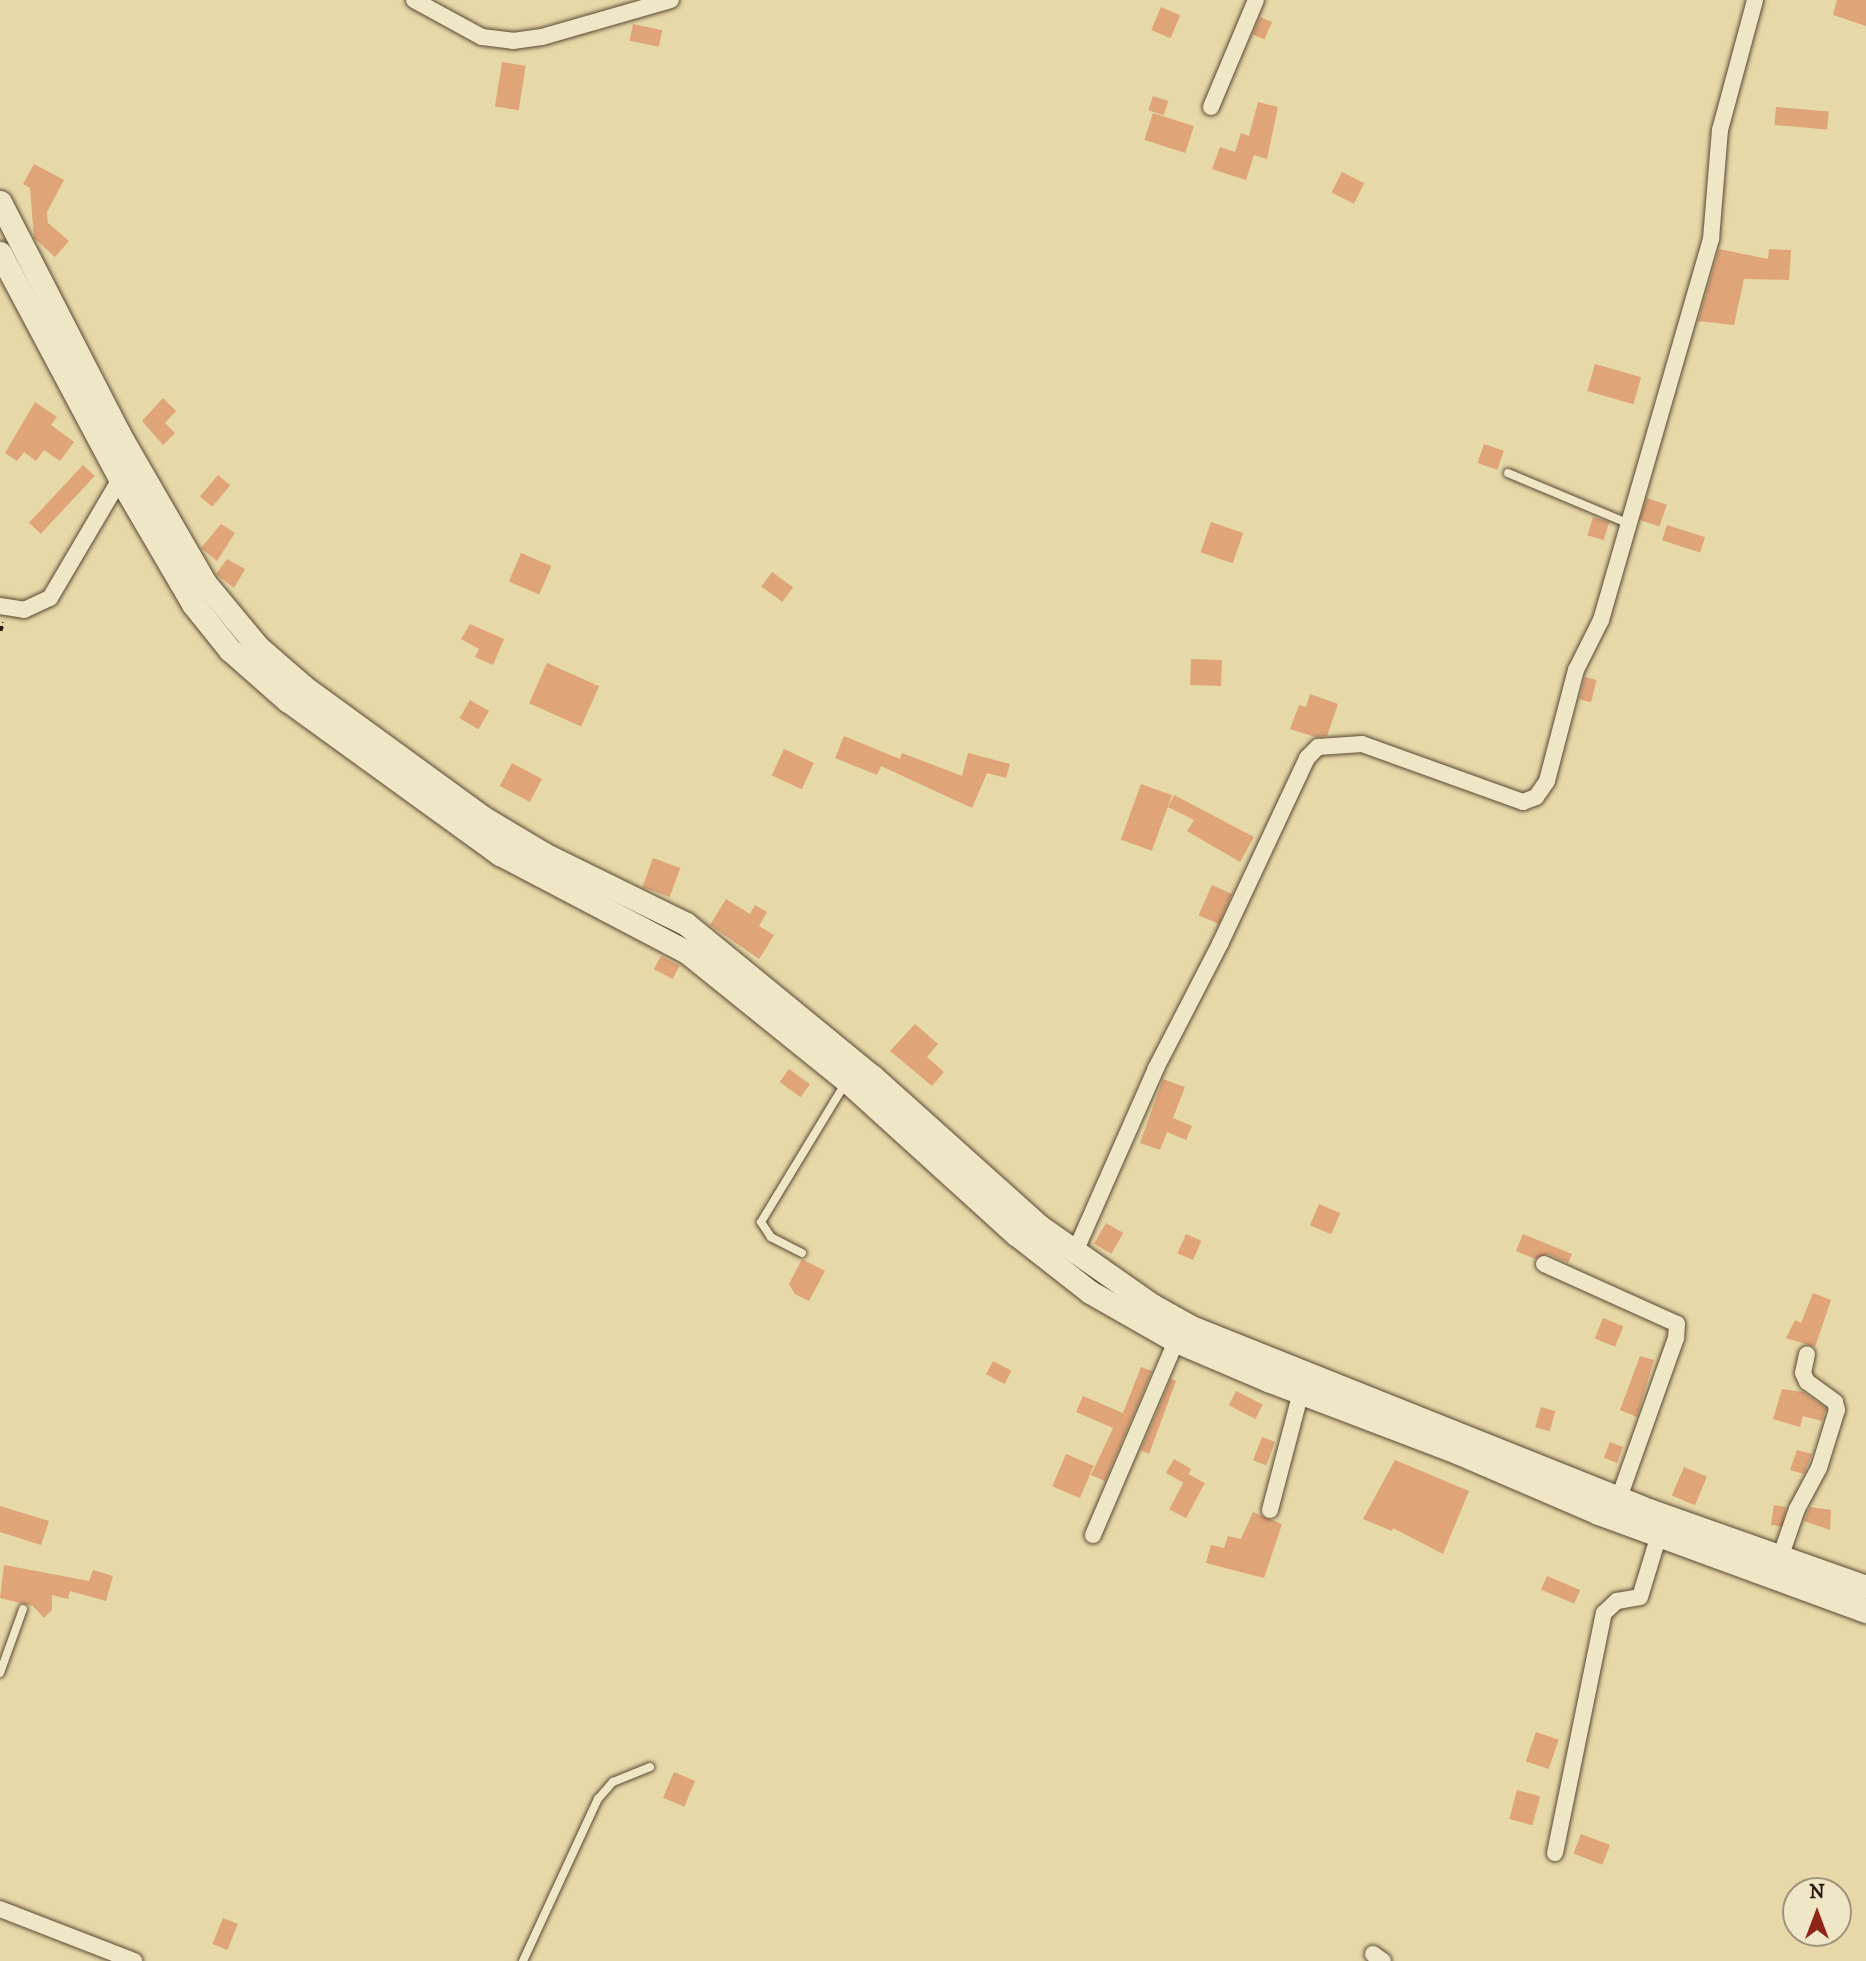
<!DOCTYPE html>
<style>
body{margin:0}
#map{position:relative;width:1866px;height:1961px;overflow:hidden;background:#e6d8a7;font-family:"IM FELL DW Pica",serif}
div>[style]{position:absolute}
.building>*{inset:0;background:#dfa478;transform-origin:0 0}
.path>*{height:3.5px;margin-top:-1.75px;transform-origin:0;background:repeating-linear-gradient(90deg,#2c190d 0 5px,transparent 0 8.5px)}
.roads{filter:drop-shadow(0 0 2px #5a4934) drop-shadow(0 0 2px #5a4934)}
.lane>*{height:8px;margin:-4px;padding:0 4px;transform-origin:4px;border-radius:4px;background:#efe6c6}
.street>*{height:16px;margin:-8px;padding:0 8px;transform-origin:8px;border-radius:8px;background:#efe6c6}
.secondary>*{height:23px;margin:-11.5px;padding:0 11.5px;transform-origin:11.5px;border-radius:11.5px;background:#efe6c6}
span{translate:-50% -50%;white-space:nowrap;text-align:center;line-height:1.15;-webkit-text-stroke:5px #efe6c6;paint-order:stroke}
.north{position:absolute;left:1782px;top:1877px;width:70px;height:70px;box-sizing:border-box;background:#efe6c6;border:2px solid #a1947c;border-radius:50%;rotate:0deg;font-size:19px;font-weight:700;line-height:28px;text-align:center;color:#2c190d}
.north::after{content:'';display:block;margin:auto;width:24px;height:32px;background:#8f2418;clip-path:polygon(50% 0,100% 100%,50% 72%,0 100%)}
</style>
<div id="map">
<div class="building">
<i style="clip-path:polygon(1837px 0,1866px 0,1866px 26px,1833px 15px)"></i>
<i style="left:1161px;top:7px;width:21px;height:25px;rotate:23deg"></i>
<i style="left:1260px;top:17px;width:13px;height:19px;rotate:23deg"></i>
<i style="left:633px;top:24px;width:30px;height:17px;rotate:12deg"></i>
<i style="left:502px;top:62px;width:24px;height:45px;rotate:9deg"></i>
<i style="left:1153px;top:96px;width:16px;height:15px;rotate:18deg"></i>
<i style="clip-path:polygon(1258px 102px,1278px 107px,1267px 159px,1254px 155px,1246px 180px,1212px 169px,1220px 147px,1235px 152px,1241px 133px,1249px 136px)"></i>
<i style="left:1776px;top:107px;width:53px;height:18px;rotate:5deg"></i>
<i style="left:1153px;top:113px;width:43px;height:28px;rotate:18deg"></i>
<i style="clip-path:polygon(34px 164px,64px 180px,47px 212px,48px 223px,69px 241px,55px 257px,34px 238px,30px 188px,23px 184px)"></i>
<i style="left:1342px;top:172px;width:25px;height:23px;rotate:27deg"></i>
<i style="clip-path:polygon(1719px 249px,1768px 259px,1769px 249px,1791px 250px,1789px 280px,1744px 279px,1734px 325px,1698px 321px)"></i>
<i style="left:1595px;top:364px;width:48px;height:28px;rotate:16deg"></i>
<i style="clip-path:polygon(163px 398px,176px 411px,165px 423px,175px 433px,163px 445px,142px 421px)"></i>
<i style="clip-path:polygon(35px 402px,57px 417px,51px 425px,74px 442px,60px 461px,44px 450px,36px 461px,24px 452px,17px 461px,5px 453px)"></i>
<i style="left:1484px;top:444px;width:21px;height:20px;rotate:19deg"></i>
<i style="left:83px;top:465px;width:16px;height:79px;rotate:43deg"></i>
<i style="left:218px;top:475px;width:16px;height:28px;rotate:40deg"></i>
<i style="left:1647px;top:498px;width:21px;height:23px;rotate:19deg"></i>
<i style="left:1593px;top:517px;width:17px;height:19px;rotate:17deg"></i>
<i style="left:1211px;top:522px;width:34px;height:32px;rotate:19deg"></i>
<i style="clip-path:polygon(221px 524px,235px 533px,217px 561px,201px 548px)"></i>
<i style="left:1667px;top:525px;width:40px;height:16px;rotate:18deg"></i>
<i style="left:521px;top:553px;width:33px;height:31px;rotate:23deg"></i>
<i style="clip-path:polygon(227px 559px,245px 569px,234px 588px,216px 574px)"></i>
<i style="left:772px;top:572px;width:26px;height:18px;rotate:36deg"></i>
<i style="clip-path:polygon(470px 624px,504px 639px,493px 665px,475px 657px,479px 649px,461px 639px)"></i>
<i style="left:1191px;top:659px;width:31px;height:26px;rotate:2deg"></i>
<i style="left:547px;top:663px;width:57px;height:44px;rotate:24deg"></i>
<i style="left:1585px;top:677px;width:12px;height:23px;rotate:14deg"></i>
<i style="clip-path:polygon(1310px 694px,1338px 704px,1327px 736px,1315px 737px,1290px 729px,1299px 705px,1306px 707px)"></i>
<i style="left:470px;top:700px;width:22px;height:21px;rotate:30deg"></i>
<i style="clip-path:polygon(844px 736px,900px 759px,902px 753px,962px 776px,968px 753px,1010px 764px,1006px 778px,987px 773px,972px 808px,881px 766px,877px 775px,835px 758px)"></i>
<i style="left:784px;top:749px;width:33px;height:29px;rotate:25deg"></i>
<i style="left:512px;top:763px;width:34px;height:26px;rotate:28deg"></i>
<i style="left:1141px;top:784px;width:33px;height:59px;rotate:20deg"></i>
<i style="clip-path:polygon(1174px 795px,1254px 837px,1240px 862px,1187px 831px,1194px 820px,1168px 807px)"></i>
<i style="left:653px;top:858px;width:29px;height:31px;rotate:20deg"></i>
<i style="left:1212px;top:885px;width:22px;height:33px;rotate:24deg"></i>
<i style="clip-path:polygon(726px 899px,750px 914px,755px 905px,767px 912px,759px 926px,774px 935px,759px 959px,710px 925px)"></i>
<i style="left:661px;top:956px;width:21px;height:15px;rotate:28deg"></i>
<i style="clip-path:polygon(915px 1024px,938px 1044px,927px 1057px,944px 1072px,932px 1086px,890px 1051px)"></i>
<i style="left:789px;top:1069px;width:26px;height:16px;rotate:36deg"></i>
<i style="clip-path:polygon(1163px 1079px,1185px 1087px,1173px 1118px,1192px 1126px,1186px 1140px,1167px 1132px,1160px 1150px,1140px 1143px)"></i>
<i style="left:1319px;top:1204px;width:23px;height:23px;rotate:23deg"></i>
<i style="left:1106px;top:1223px;width:20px;height:24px;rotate:30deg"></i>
<i style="left:1186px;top:1234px;width:17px;height:21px;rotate:24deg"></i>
<i style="clip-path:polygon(1523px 1234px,1572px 1254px,1568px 1263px,1548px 1254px,1535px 1259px,1516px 1251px)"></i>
<i style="clip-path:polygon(802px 1259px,825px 1271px,809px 1301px,795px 1294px,789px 1284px)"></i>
<i style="clip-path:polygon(1813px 1293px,1831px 1300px,1815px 1347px,1786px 1338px,1795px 1320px,1801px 1323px)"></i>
<i style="left:1603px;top:1318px;width:22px;height:22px;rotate:22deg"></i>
<i style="clip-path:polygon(1640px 1356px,1654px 1360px,1637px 1417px,1620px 1410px)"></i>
<i style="left:993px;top:1361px;width:21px;height:15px;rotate:28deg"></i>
<i style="clip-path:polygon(1141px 1367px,1152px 1371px,1105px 1481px,1091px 1475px,1113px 1428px,1076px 1412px,1083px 1396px,1123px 1413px)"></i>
<i style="clip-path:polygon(1171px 1379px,1176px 1381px,1149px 1454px,1141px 1450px)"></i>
<i style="clip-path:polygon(1782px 1389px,1803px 1392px,1826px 1408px,1822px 1421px,1803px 1416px,1800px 1427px,1773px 1419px)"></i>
<i style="left:1236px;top:1391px;width:30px;height:16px;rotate:27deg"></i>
<i style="left:1541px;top:1407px;width:15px;height:21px;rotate:16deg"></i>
<i style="left:1262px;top:1437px;width:14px;height:25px;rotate:21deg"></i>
<i style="left:1610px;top:1442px;width:14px;height:17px;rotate:21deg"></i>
<i style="clip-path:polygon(1797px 1450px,1812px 1454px,1804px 1474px,1790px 1470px)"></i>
<i style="left:1066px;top:1454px;width:30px;height:35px;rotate:23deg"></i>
<i style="left:1174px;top:1459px;width:20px;height:16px;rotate:30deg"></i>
<i style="clip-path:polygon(1395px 1460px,1469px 1491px,1443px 1554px,1393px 1528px,1392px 1531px,1363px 1519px)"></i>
<i style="left:1684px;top:1467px;width:25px;height:31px;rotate:23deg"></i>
<i style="left:1188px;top:1474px;width:19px;height:40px;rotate:28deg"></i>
<i style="left:1774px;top:1505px;width:12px;height:20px;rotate:9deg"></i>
<i style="clip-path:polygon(0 1506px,49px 1521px,41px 1545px,0 1532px)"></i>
<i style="clip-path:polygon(1810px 1507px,1831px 1510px,1830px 1530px,1804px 1521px)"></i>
<i style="clip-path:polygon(1253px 1512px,1282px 1524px,1264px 1578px,1206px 1563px,1211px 1545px,1224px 1548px,1228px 1536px,1241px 1539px)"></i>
<i style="clip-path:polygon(4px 1565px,89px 1581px,93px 1570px,113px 1576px,106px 1601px,70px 1591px,68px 1599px,52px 1595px,52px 1610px,44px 1618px,33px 1606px,0 1598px)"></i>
<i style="left:1547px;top:1576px;width:36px;height:15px;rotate:23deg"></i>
<i style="left:1536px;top:1732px;width:24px;height:31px;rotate:19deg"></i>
<i style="left:674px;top:1772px;width:23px;height:28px;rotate:23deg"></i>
<i style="left:1517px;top:1790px;width:24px;height:30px;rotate:15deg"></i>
<i style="left:1581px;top:1834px;width:31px;height:21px;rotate:21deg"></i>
<i style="left:223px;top:1918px;width:16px;height:28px;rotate:22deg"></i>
</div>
<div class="path">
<i style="left:0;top:631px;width:9px;rotate:-69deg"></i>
</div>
<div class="roads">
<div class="lane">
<i style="left:1508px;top:473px;width:129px;rotate:22.8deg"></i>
<i style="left:802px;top:1253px;width:35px;rotate:-153deg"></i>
<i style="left:771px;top:1237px;width:18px;rotate:-124deg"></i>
<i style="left:761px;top:1222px;width:162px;rotate:-58.7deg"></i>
<i style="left:0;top:1673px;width:68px;rotate:-70.2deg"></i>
<i style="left:523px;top:1961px;width:179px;rotate:-65.2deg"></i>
<i style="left:598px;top:1799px;width:23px;rotate:-49deg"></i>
<i style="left:613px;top:1782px;width:40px;rotate:-22deg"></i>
</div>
<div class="street">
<i style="left:414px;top:0;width:77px;rotate:28.6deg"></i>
<i style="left:482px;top:37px;width:31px;rotate:7deg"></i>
<i style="left:513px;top:41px;width:29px;rotate:-8deg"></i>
<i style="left:542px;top:37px;width:134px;rotate:-16deg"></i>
<i style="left:1211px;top:107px;width:116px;rotate:-67.2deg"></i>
<i style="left:0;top:606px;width:24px;rotate:9deg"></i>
<i style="left:24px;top:610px;width:29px;rotate:-25deg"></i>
<i style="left:50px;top:598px;width:138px;rotate:-59.5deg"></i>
<i style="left:1075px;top:1252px;width:201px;rotate:-66.2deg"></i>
<i style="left:1156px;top:1068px;width:140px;rotate:-62.7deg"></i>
<i style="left:1220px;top:944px;width:205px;rotate:-64.9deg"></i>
<i style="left:1307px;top:758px;width:16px;rotate:-45deg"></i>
<i style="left:1318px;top:747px;width:44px;rotate:-3.9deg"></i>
<i style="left:1362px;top:744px;width:171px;rotate:19.8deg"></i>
<i style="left:1523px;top:802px;width:14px;rotate:-21deg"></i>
<i style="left:1536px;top:797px;width:19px;rotate:-55deg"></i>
<i style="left:1547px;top:781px;width:115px;rotate:-75.4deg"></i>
<i style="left:1576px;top:670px;width:56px;rotate:-63.4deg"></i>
<i style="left:1601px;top:620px;width:397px;rotate:-73.9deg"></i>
<i style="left:1711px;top:239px;width:109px;rotate:-85.3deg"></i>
<i style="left:1720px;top:130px;width:135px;rotate:-74.9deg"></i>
<i style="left:1544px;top:1264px;width:146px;rotate:24.3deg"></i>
<i style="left:1677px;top:1324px;width:14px;rotate:94deg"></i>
<i style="left:1676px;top:1338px;width:170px;rotate:109.6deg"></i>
<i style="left:1270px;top:1510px;width:122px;rotate:-75.3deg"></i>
<i style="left:1093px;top:1535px;width:211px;rotate:-66.8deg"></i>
<i style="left:1781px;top:1555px;width:49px;rotate:-70.8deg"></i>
<i style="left:1797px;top:1509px;width:47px;rotate:-61.8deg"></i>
<i style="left:1819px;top:1468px;width:61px;rotate:-72.8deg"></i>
<i style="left:1837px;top:1410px;width:8px;rotate:-104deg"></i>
<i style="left:1835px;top:1402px;width:34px;rotate:-144deg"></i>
<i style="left:1807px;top:1382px;width:10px;rotate:-114deg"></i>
<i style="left:1803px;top:1373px;width:19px;rotate:-78deg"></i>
<i style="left:1555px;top:1853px;width:245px;rotate:-78.5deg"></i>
<i style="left:1604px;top:1613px;width:18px;rotate:-43deg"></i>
<i style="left:1617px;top:1601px;width:23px;rotate:-10deg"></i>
<i style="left:1640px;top:1597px;width:65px;rotate:-73deg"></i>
<i style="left:0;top:1909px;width:144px;rotate:21.2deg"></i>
<i style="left:1373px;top:1954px;width:12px;rotate:35deg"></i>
</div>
<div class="secondary">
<i style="left:0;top:202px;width:261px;rotate:62.8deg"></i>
<i style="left:119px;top:434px;width:172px;rotate:60deg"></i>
<i style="left:205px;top:583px;width:83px;rotate:50.4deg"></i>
<i style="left:258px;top:647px;width:61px;rotate:41deg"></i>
<i style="left:304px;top:687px;width:220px;rotate:36.1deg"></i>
<i style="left:482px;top:817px;width:72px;rotate:30.8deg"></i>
<i style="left:544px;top:854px;width:158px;rotate:26.2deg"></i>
<i style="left:686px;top:924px;width:240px;rotate:39.3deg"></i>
<i style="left:872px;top:1076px;width:224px;rotate:41.9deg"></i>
<i style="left:1039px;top:1226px;width:138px;rotate:35deg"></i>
<i style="left:1152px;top:1305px;width:45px;rotate:29.4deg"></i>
<i style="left:1191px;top:1327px;width:484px;rotate:21.8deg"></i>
<i style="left:1640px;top:1507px;width:240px;rotate:19.5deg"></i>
<i style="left:0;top:253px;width:256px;rotate:62deg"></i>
<i style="left:120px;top:479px;width:145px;rotate:59.7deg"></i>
<i style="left:193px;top:604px;width:59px;rotate:51.2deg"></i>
<i style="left:230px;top:650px;width:76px;rotate:41.3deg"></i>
<i style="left:287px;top:700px;width:263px;rotate:35.9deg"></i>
<i style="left:500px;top:854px;width:211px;rotate:27.7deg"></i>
<i style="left:687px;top:952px;width:206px;rotate:38.9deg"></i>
<i style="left:847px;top:1081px;width:228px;rotate:42.2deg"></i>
<i style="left:1016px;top:1234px;width:94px;rotate:38.1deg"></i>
<i style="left:1090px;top:1292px;width:99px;rotate:29.7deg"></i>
<i style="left:1176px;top:1341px;width:100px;rotate:23deg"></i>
<i style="left:1268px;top:1380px;width:204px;rotate:20.9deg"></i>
<i style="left:1459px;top:1453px;width:151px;rotate:23.3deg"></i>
<i style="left:1598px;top:1513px;width:285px;rotate:20.1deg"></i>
</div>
</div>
<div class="north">N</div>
</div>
